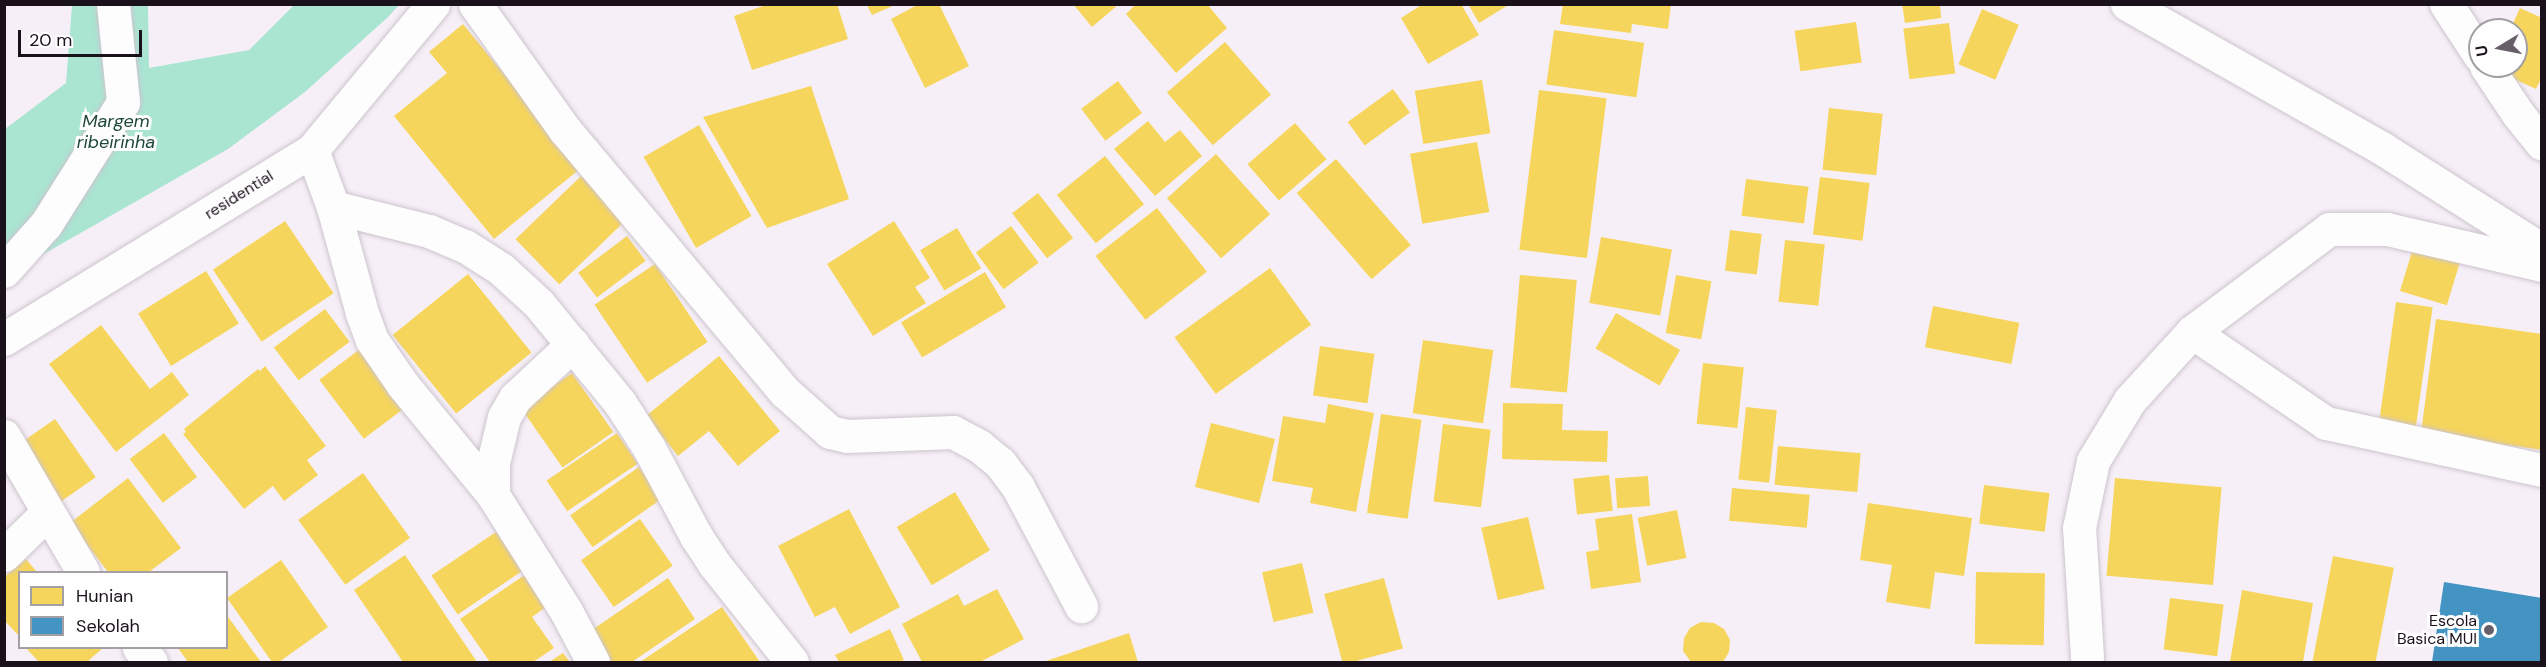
<!DOCTYPE html>
<style>
body{margin:0}
#map{position:relative;width:2546px;height:667px;overflow:hidden;background:#f7eff8;font-family:"DM Sans",sans-serif}
div>[style]{position:absolute}
.water>*{inset:0;background:#a9e5d1}
.homes>*{inset:0;background:#f6d55c;transform-origin:0 0}
.schools>*{inset:0;background:#4393c3}
.roads{filter:drop-shadow(0 0 2px #ccc4cd) drop-shadow(0 0 2px #ccc4cd)}
.minor>*{height:33px;margin:-16.5px;padding:0 16.5px;transform-origin:16.5px;border-radius:16.5px;background:#fefdfe}
.dots>*{width:16px;height:16px;translate:-50% -50%;box-sizing:border-box;border:3px solid #fefefe;border-radius:50%}
span{translate:-50% -50%;white-space:nowrap;text-align:center;line-height:1.15;-webkit-text-stroke:6px #fefefe;paint-order:stroke}
.street-label{font-size:16px;color:#1a111b}
.poi-label{font-size:16px;color:#1a111b}
.right{translate:-100% -50%;text-align:right}
.water-label{font-size:18px;color:#1f4739;font-style:italic}
.frame{position:absolute;inset:0;border:6px solid #1a111b;pointer-events:none}
.legend{position:absolute;left:18px;top:571px;width:210px;height:78px;box-sizing:border-box;background:#fefefe;border:2px solid #a39fa3;margin:0;padding:8px 10px;list-style:none;font-size:18px;color:#1a111b}
.legend li{display:flex;align-items:center;gap:12px;height:30px}
.legend b{width:30px;border:2px solid #a39fa3}
.north{position:absolute;left:2468px;top:18px;width:60px;height:60px;box-sizing:border-box;background:#fefefe;border:2px solid #a39fa3;border-radius:50%;rotate:260deg;font-size:16px;font-weight:700;line-height:24px;text-align:center;color:#1a111b}
.north::after{content:'';display:block;margin:auto;width:21px;height:27px;background:#675f68;clip-path:polygon(50% 0,100% 100%,50% 72%,0 100%)}
.scale{position:absolute;left:18px;top:30px;width:124px;height:27px;box-sizing:border-box;border:3px solid #1a111b;border-top:0;padding-left:8px;font-size:18px;line-height:21px;white-space:nowrap;color:#1a111b;-webkit-text-stroke:4px #fefefe;paint-order:stroke}
</style>
<div id="map">
<div class="water">
<i style="clip-path:polygon(72px 5px,148px 5px,149px 68px,249px 50px,294px 5px,399px 5px,388px 17px,305px 92px,228px 149px,5px 276px,5px 129px,66px 83px)"></i>
</div>
<div class="homes">
<i style="clip-path:polygon(769px 4px,837px 4px,848px 39px,752px 70px,734px 16px)"></i>
<i style="clip-path:polygon(919px 4px,939px 4px,969px 66px,925px 88px,891px 19px)"></i>
<i style="clip-path:polygon(1073px 4px,1119px 4px,1092px 27px)"></i>
<i style="clip-path:polygon(1136px 4px,1207px 4px,1227px 28px,1176px 73px,1126px 14px)"></i>
<i style="clip-path:polygon(1423px 4px,1461px 4px,1479px 35px,1428px 64px,1401px 18px)"></i>
<i style="clip-path:polygon(1468px 4px,1510px 4px,1479px 23px)"></i>
<i style="clip-path:polygon(1563px 4px,1671px 4px,1668px 29px,1632px 24px,1631px 33px,1560px 24px)"></i>
<i style="clip-path:polygon(1902px 4px,1940px 4px,1941px 18px,1905px 23px)"></i>
<i style="clip-path:polygon(867px 5px,895px 5px,872px 15px)"></i>
<i style="clip-path:polygon(2520px 8px,2542px 18px,2542px 77px,2536px 89px,2492px 69px,2493px 66px,2516px 66px,2516px 30px,2510px 30px)"></i>
<i style="left:1982px;top:9px;width:40px;height:60px;rotate:23deg"></i>
<i style="left:1856px;top:22px;width:41px;height:62px;rotate:82deg"></i>
<i style="left:1949px;top:23px;width:51px;height:46px;rotate:83deg"></i>
<i style="clip-path:polygon(463px 24px,581px 168px,494px 239px,394px 116px,447px 73px,429px 52px)"></i>
<i style="left:1554px;top:30px;width:91px;height:55px;rotate:8deg"></i>
<i style="left:1225px;top:42px;width:70px;height:77px;rotate:49deg"></i>
<i style="left:1482px;top:80px;width:54px;height:68px;rotate:81deg"></i>
<i style="left:1118px;top:81px;width:40px;height:46px;rotate:53deg"></i>
<i style="clip-path:polygon(811px 86px,849px 199px,767px 228px,703px 117px)"></i>
<i style="left:1393px;top:89px;width:29px;height:56px;rotate:54deg"></i>
<i style="left:1539px;top:90px;width:68px;height:161px;rotate:7deg"></i>
<i style="left:1829px;top:108px;width:54px;height:62px;rotate:6deg"></i>
<i style="clip-path:polygon(1148px 121px,1165px 142px,1180px 130px,1202px 156px,1155px 196px,1114px 149px)"></i>
<i style="left:1295px;top:123px;width:48px;height:63px;rotate:49deg"></i>
<i style="left:699px;top:125px;width:105px;height:64px;rotate:60deg"></i>
<i style="left:1477px;top:142px;width:71px;height:68px;rotate:80deg"></i>
<i style="left:1216px;top:154px;width:81px;height:66px;rotate:48deg"></i>
<i style="left:1105px;top:156px;width:62px;height:62px;rotate:51deg"></i>
<i style="left:1336px;top:159px;width:114px;height:52px;rotate:49deg"></i>
<i style="left:581px;top:176px;width:63px;height:91px;rotate:46deg"></i>
<i style="left:1820px;top:177px;width:50px;height:58px;rotate:7deg"></i>
<i style="left:1746px;top:179px;width:63px;height:37px;rotate:7deg"></i>
<i style="left:1038px;top:193px;width:57px;height:33px;rotate:52deg"></i>
<i style="left:1157px;top:208px;width:81px;height:78px;rotate:52deg"></i>
<i style="left:285px;top:221px;width:87px;height:87px;rotate:56deg"></i>
<i style="clip-path:polygon(894px 221px,930px 278px,915px 287px,926px 303px,873px 336px,827px 264px)"></i>
<i style="left:1011px;top:226px;width:46px;height:44px;rotate:53deg"></i>
<i style="left:957px;top:228px;width:47px;height:43px;rotate:59deg"></i>
<i style="left:1730px;top:230px;width:32px;height:41px;rotate:7deg"></i>
<i style="left:627px;top:236px;width:31px;height:61px;rotate:53deg"></i>
<i style="left:1601px;top:237px;width:72px;height:67px;rotate:10deg"></i>
<i style="left:1785px;top:240px;width:40px;height:62px;rotate:6deg"></i>
<i style="left:2414px;top:245px;width:49px;height:48px;rotate:17deg"></i>
<i style="left:655px;top:264px;width:94px;height:73px;rotate:56deg"></i>
<i style="left:1270px;top:268px;width:70px;height:118px;rotate:54deg"></i>
<i style="left:206px;top:271px;width:62px;height:80px;rotate:58deg"></i>
<i style="left:985px;top:272px;width:41px;height:98px;rotate:59deg"></i>
<i style="left:468px;top:274px;width:101px;height:97px;rotate:51deg"></i>
<i style="left:1520px;top:275px;width:57px;height:113px;rotate:5deg"></i>
<i style="left:1676px;top:275px;width:36px;height:59px;rotate:10deg"></i>
<i style="left:2396px;top:302px;width:37px;height:124px;rotate:8deg"></i>
<i style="left:1933px;top:306px;width:88px;height:42px;rotate:11deg"></i>
<i style="left:325px;top:309px;width:41px;height:64px;rotate:53deg"></i>
<i style="left:1616px;top:313px;width:74px;height:41px;rotate:30deg"></i>
<i style="clip-path:polygon(2436px 319px,2542px 334px,2542px 450px,2421px 433px)"></i>
<i style="clip-path:polygon(101px 325px,150px 389px,172px 372px,189px 395px,116px 452px,49px 364px)"></i>
<i style="left:1423px;top:340px;width:71px;height:74px;rotate:8deg"></i>
<i style="left:1320px;top:346px;width:55px;height:50px;rotate:8deg"></i>
<i style="left:360px;top:349px;width:74px;height:51px;rotate:53deg"></i>
<i style="clip-path:polygon(719px 356px,780px 431px,738px 466px,709px 431px,678px 456px,646px 416px)"></i>
<i style="left:1703px;top:363px;width:41px;height:61px;rotate:6deg"></i>
<i style="clip-path:polygon(265px 366px,326px 446px,307px 460px,318px 475px,284px 501px,273px 486px,244px 509px,183px 434px,186px 432px,184px 429px,258px 369px,260px 371px)"></i>
<i style="left:572px;top:373px;width:72px;height:62px;rotate:55deg"></i>
<i style="clip-path:polygon(1503px 403px,1563px 404px,1562px 430px,1608px 431px,1607px 462px,1502px 459px)"></i>
<i style="clip-path:polygon(1328px 404px,1374px 413px,1356px 512px,1310px 503px,1313px 488px,1272px 481px,1283px 416px,1325px 423px)"></i>
<i style="left:1746px;top:407px;width:31px;height:73px;rotate:6deg"></i>
<i style="left:1381px;top:414px;width:41px;height:100px;rotate:8deg"></i>
<i style="left:55px;top:419px;width:71px;height:45px;rotate:55deg"></i>
<i style="left:1211px;top:423px;width:66px;height:66px;rotate:14deg"></i>
<i style="left:1443px;top:424px;width:48px;height:78px;rotate:7deg"></i>
<i style="left:164px;top:433px;width:55px;height:43px;rotate:53deg"></i>
<i style="left:617px;top:433px;width:37px;height:85px;rotate:56deg"></i>
<i style="left:1778px;top:446px;width:83px;height:39px;rotate:5deg"></i>
<i style="left:639px;top:467px;width:39px;height:84px;rotate:55deg"></i>
<i style="left:363px;top:473px;width:80px;height:80px;rotate:54deg"></i>
<i style="left:1609px;top:475px;width:36px;height:36px;rotate:84deg"></i>
<i style="left:1648px;top:476px;width:30px;height:33px;rotate:86deg"></i>
<i style="clip-path:polygon(128px 478px,181px 548px,149px 572px,108px 572px,70px 523px)"></i>
<i style="left:2115px;top:478px;width:107px;height:98px;rotate:5deg"></i>
<i style="left:1984px;top:485px;width:66px;height:39px;rotate:7deg"></i>
<i style="left:1732px;top:488px;width:78px;height:33px;rotate:5deg"></i>
<i style="left:955px;top:492px;width:68px;height:68px;rotate:59deg"></i>
<i style="clip-path:polygon(1868px 503px,1972px 518px,1964px 576px,1935px 572px,1930px 609px,1886px 602px,1892px 565px,1860px 560px)"></i>
<i style="clip-path:polygon(849px 509px,900px 607px,850px 634px,835px 607px,815px 617px,778px 546px)"></i>
<i style="left:1677px;top:510px;width:49px;height:40px;rotate:79deg"></i>
<i style="clip-path:polygon(1632px 514px,1641px 582px,1591px 589px,1586px 552px,1599px 550px,1595px 519px)"></i>
<i style="left:1528px;top:517px;width:74px;height:48px;rotate:77deg"></i>
<i style="left:640px;top:519px;width:57px;height:72px;rotate:55deg"></i>
<i style="left:496px;top:532px;width:47px;height:78px;rotate:56deg"></i>
<i style="clip-path:polygon(405px 555px,477px 662px,403px 662px,354px 590px)"></i>
<i style="left:2333px;top:556px;width:62px;height:108px;rotate:11deg"></i>
<i style="clip-path:polygon(26px 559px,37px 572px,20px 572px,20px 637px,4px 620px,4px 577px)"></i>
<i style="clip-path:polygon(281px 560px,328px 627px,279px 662px,272px 662px,227px 598px)"></i>
<i style="left:1302px;top:563px;width:51px;height:41px;rotate:77deg"></i>
<i style="clip-path:polygon(529px 572px,550px 604px,532px 617px,554px 648px,533px 662px,490px 662px,460px 619px)"></i>
<i style="left:1976px;top:572px;width:69px;height:72px;rotate:1deg"></i>
<i style="clip-path:polygon(668px 578px,695px 619px,632px 662px,605px 662px,586px 634px)"></i>
<i style="left:1384px;top:578px;width:73px;height:62px;rotate:75deg"></i>
<i style="clip-path:polygon(997px 589px,1024px 639px,980px 662px,922px 662px,902px 624px,958px 594px,964px 606px)"></i>
<i style="clip-path:polygon(2242px 590px,2313px 603px,2303px 662px,2230px 662px)"></i>
<i style="left:2170px;top:598px;width:54px;height:52px;rotate:7deg"></i>
<i style="clip-path:polygon(722px 607px,760px 662px,640px 662px)"></i>
<i style="clip-path:polygon(226px 614px,261px 662px,188px 662px,178px 648px,226px 648px)"></i>
<i style="clip-path:polygon(1701px 622px,1714px 623px,1724px 629px,1730px 640px,1729px 652px,1723px 662px,1691px 662px,1683px 651px,1684px 638px,1690px 628px)"></i>
<i style="clip-path:polygon(890px 629px,904px 660px,898px 662px,839px 662px,835px 655px)"></i>
<i style="clip-path:polygon(1129px 633px,1138px 662px,1043px 662px)"></i>
<i style="clip-path:polygon(26px 648px,103px 648px,89px 660px,91px 662px,39px 662px)"></i>
<i style="clip-path:polygon(563px 653px,570px 662px,549px 662px)"></i>
</div>
<div class="schools">
<i style="clip-path:polygon(2444px 582px,2542px 598px,2542px 662px,2432px 662px)"></i>
</div>
<div class="roads">
<div class="minor">
<i style="left:475px;top:4px;width:155px;rotate:54.5deg"></i>
<i style="left:565px;top:130px;width:342px;rotate:50deg"></i>
<i style="left:785px;top:392px;width:60px;rotate:41.6deg"></i>
<i style="left:830px;top:432px;width:17px;rotate:13deg"></i>
<i style="left:847px;top:436px;width:106px;rotate:-2.2deg"></i>
<i style="left:953px;top:432px;width:30px;rotate:28deg"></i>
<i style="left:979px;top:446px;width:27px;rotate:39deg"></i>
<i style="left:1000px;top:463px;width:30px;rotate:53deg"></i>
<i style="left:1018px;top:487px;width:135px;rotate:62.1deg"></i>
<i style="left:2127px;top:4px;width:294px;rotate:29.5deg"></i>
<i style="left:2383px;top:149px;width:188px;rotate:32.4deg"></i>
<i style="left:2446px;top:4px;width:62px;rotate:56.8deg"></i>
<i style="left:2486px;top:66px;width:58px;rotate:56.3deg"></i>
<i style="left:2518px;top:114px;width:38px;rotate:51deg"></i>
<i style="left:312px;top:150px;width:61px;rotate:69.8deg"></i>
<i style="left:333px;top:207px;width:110px;rotate:74.7deg"></i>
<i style="left:362px;top:313px;width:29px;rotate:70deg"></i>
<i style="left:372px;top:340px;width:55px;rotate:55.4deg"></i>
<i style="left:403px;top:385px;width:142px;rotate:50.7deg"></i>
<i style="left:493px;top:495px;width:137px;rotate:57.8deg"></i>
<i style="left:566px;top:611px;width:58px;rotate:62.1deg"></i>
<i style="left:333px;top:207px;width:99px;rotate:14deg"></i>
<i style="left:429px;top:231px;width:39px;rotate:23deg"></i>
<i style="left:465px;top:246px;width:43px;rotate:32.6deg"></i>
<i style="left:501px;top:269px;width:52px;rotate:42.6deg"></i>
<i style="left:539px;top:304px;width:128px;rotate:50.7deg"></i>
<i style="left:620px;top:403px;width:54px;rotate:57.2deg"></i>
<i style="left:649px;top:448px;width:100px;rotate:61.9deg"></i>
<i style="left:696px;top:536px;width:35px;rotate:57deg"></i>
<i style="left:715px;top:565px;width:124px;rotate:51.6deg"></i>
<i style="left:4px;top:271px;width:63px;rotate:-48.2deg"></i>
<i style="left:46px;top:224px;width:144px;rotate:-57.7deg"></i>
<i style="left:123px;top:102px;width:99px;rotate:-95.8deg"></i>
<i style="left:2192px;top:332px;width:162px;rotate:34.2deg"></i>
<i style="left:2326px;top:423px;width:221px;rotate:12.3deg"></i>
<i style="left:4px;top:339px;width:361px;rotate:-31.5deg"></i>
<i style="left:312px;top:150px;width:190px;rotate:-50.3deg"></i>
<i style="left:4px;top:436px;width:157px;rotate:59.8deg"></i>
<i style="left:493px;top:495px;width:32px;rotate:-90deg"></i>
<i style="left:493px;top:463px;width:47px;rotate:-76.6deg"></i>
<i style="left:504px;top:417px;width:22px;rotate:-60deg"></i>
<i style="left:515px;top:398px;width:79px;rotate:-43deg"></i>
<i style="left:4px;top:555px;width:60px;rotate:-44.3deg"></i>
<i style="left:139px;top:648px;width:18px;rotate:49deg"></i>
<i style="left:2087px;top:657px;width:129px;rotate:-93.5deg"></i>
<i style="left:2079px;top:528px;width:68px;rotate:-78.2deg"></i>
<i style="left:2093px;top:461px;width:71px;rotate:-58.8deg"></i>
<i style="left:2130px;top:400px;width:92px;rotate:-47.6deg"></i>
<i style="left:2192px;top:332px;width:171px;rotate:-36.9deg"></i>
<i style="left:2329px;top:229px;width:58px"></i>
<i style="left:2387px;top:229px;width:159px;rotate:13.1deg"></i>
</div>
</div>
<div class="dots">
<i style="left:2489px;top:630px;background:#675f68"></i>
</div>
<div class="street-label">
<span style="left:239px;top:195px;rotate:-32deg">residential</span>
</div>
<div class="poi-label">
<span class="right" style="left:2477px;top:630px">Escola<br>Basica MUI</span>
</div>
<div class="water-label">
<span style="left:116px;top:132px">Margem<br>ribeirinha</span>
</div>
<div class="frame"></div>
<ul class="legend">
<li><b style="height:16px;background:#f6d55c"></b>Hunian</li>
<li><b style="height:16px;background:#4393c3"></b>Sekolah</li>
</ul>
<div class="north">U</div>
<div class="scale">20 m</div>
</div>
